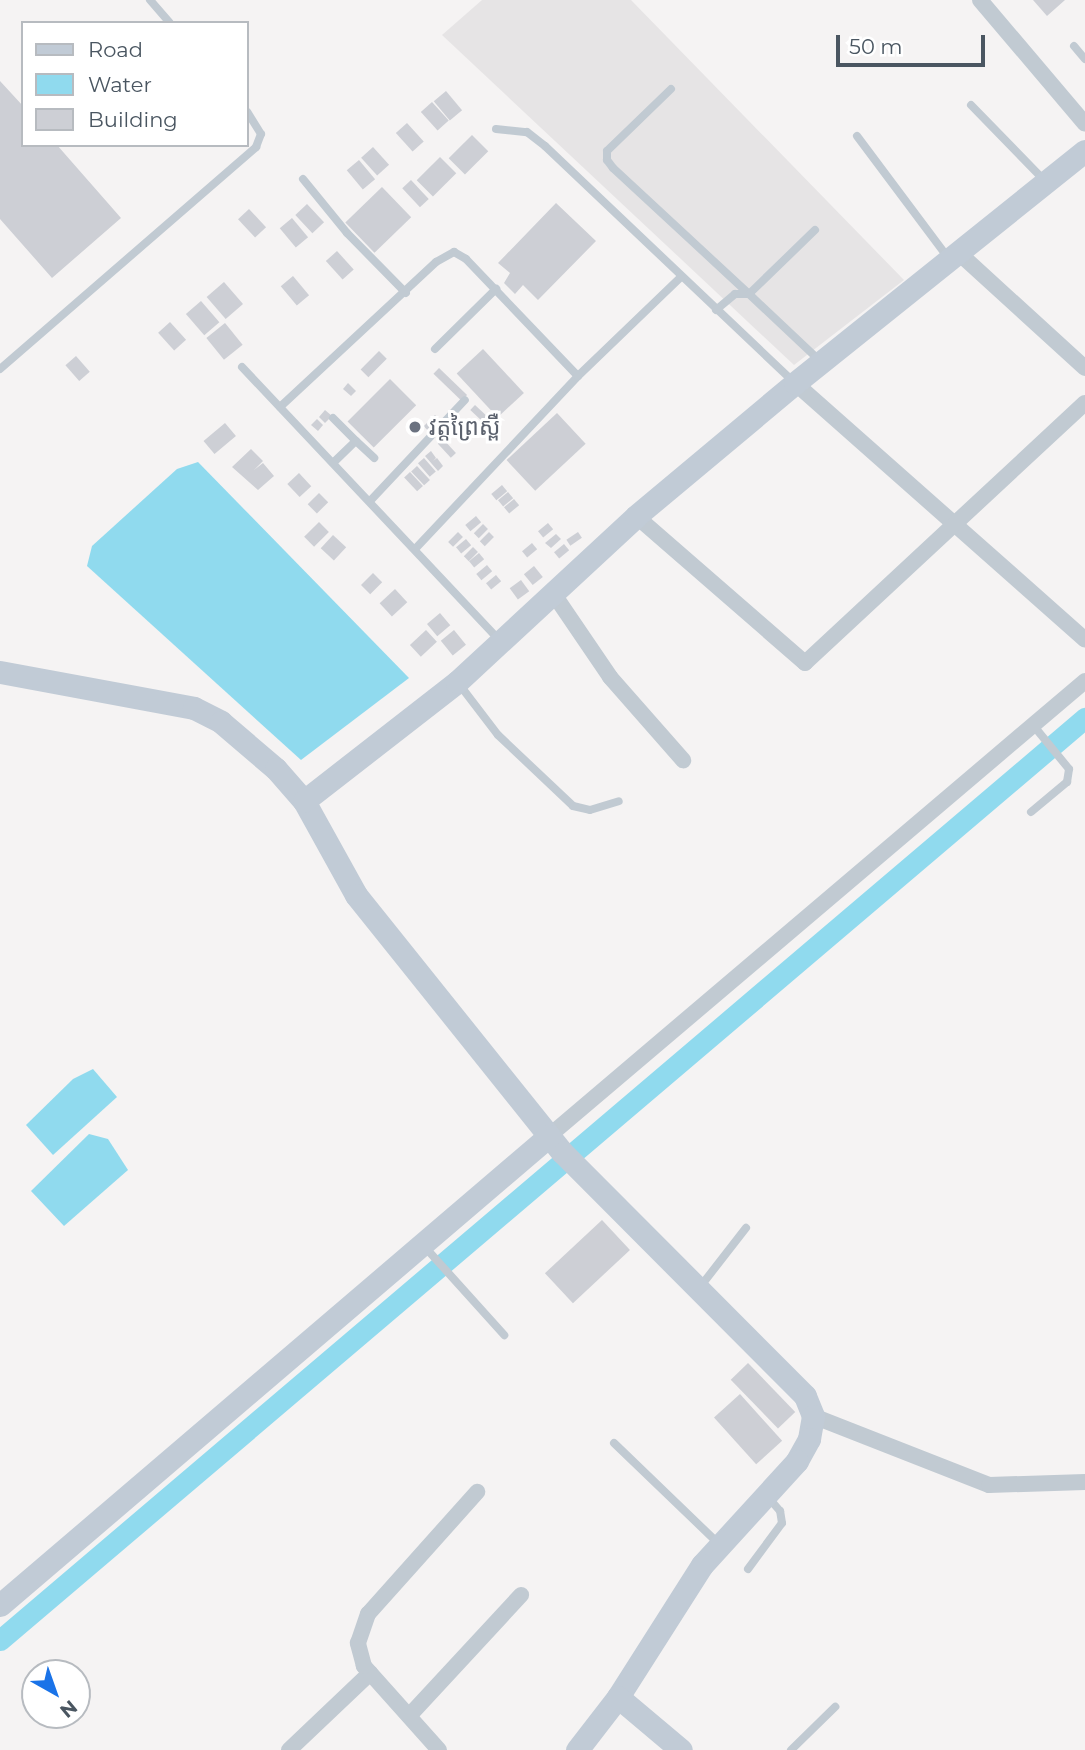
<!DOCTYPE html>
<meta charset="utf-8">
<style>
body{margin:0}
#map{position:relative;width:1085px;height:1750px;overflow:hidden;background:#f5f3f3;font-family:Montserrat,"Noto Sans Khmer",sans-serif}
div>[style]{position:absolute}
.education>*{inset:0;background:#e6e4e5}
.water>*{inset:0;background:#90daee}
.canal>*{height:21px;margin:-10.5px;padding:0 10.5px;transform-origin:10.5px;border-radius:10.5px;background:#90daee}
.building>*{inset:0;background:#cdcfd5;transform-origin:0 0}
.lane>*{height:8px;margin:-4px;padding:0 4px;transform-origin:4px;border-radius:4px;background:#c1cad2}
.street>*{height:16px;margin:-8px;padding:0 8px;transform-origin:8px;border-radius:8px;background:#c1cad2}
.secondary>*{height:23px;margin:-11.5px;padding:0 11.5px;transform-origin:11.5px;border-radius:11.5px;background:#c1cbd6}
.dots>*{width:19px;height:19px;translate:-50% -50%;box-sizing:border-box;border:4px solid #fff;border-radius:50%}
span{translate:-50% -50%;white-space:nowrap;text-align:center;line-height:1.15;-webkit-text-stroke:6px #fff;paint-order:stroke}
.worship-label{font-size:23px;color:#5b616d}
.left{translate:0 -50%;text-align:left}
.legend{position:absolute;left:21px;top:21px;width:228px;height:126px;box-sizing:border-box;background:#fff;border:2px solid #b7bbc0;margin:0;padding:9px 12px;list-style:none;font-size:21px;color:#4a5661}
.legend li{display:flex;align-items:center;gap:14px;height:35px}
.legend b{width:35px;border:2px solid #b7bbc0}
.north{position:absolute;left:21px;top:1659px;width:70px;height:70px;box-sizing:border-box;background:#fff;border:2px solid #b7bbc0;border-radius:50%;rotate:140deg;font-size:19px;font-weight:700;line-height:28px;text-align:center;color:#4a5661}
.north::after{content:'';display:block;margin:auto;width:24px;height:32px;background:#1a73e8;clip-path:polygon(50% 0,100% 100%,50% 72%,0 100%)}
.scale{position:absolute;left:836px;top:35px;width:149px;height:32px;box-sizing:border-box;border:4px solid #4a5661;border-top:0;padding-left:9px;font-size:21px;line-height:24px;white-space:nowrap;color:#4a5661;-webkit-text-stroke:5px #fff;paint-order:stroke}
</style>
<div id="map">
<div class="education">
<i style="clip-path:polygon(482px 0,631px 0,904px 280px,794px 365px,442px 35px)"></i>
</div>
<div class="water">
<i style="clip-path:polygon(198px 462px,409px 678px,301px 760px,87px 566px,92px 546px,177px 469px)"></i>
<i style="clip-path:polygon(93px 1069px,117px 1097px,53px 1155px,26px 1125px,73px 1079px)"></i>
<i style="clip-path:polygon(89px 1134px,108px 1139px,128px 1170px,64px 1226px,31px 1191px)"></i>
</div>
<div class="canal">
<i style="left:0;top:1640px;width:1424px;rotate:-40.36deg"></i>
</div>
<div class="building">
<i style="clip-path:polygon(1033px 0,1065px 0,1047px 16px)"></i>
<i style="clip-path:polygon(0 81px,23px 106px,23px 145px,57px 145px,121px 218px,52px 278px,0 219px)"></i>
<i style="left:446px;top:91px;width:25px;height:16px;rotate:50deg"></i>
<i style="left:432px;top:102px;width:25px;height:15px;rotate:48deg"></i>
<i style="left:407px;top:123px;width:25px;height:15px;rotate:48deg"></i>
<i style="left:472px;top:135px;width:23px;height:33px;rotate:45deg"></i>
<i style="left:373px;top:147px;width:24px;height:16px;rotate:48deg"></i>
<i style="left:440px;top:157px;width:23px;height:33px;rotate:45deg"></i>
<i style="left:359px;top:160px;width:25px;height:16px;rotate:50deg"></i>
<i style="left:411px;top:180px;width:26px;height:12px;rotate:47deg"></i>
<i style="left:382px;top:187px;width:42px;height:51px;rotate:46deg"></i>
<i style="clip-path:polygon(556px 203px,596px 241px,538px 300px,523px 285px,515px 294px,504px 283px,510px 273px,498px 263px)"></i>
<i style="left:307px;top:204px;width:25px;height:16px;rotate:47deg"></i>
<i style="left:249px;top:209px;width:25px;height:15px;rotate:47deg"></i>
<i style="left:292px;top:218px;width:25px;height:16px;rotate:50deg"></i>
<i style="left:337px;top:251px;width:25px;height:15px;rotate:48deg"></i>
<i style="left:293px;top:276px;width:25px;height:16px;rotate:50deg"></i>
<i style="left:224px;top:282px;width:29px;height:23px;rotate:49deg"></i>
<i style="left:201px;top:301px;width:28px;height:20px;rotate:49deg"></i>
<i style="left:170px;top:322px;width:24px;height:16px;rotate:48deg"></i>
<i style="left:225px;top:323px;width:28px;height:24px;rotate:51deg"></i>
<i style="left:483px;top:349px;width:60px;height:36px;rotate:47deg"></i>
<i style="left:379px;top:351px;width:11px;height:26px;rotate:45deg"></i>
<i style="left:76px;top:356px;width:21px;height:14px;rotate:49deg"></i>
<i style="left:439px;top:368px;width:39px;height:8px;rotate:44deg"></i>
<i style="left:390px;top:379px;width:37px;height:60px;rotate:45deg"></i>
<i style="clip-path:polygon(348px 383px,356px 391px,351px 396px,343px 389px)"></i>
<i style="left:475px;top:405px;width:19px;height:7px;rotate:43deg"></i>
<i style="clip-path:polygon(325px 410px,332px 416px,325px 423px,319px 417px)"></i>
<i style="left:557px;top:413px;width:42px;height:69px;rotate:47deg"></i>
<i style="left:435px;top:415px;width:8px;height:16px;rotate:45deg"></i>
<i style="clip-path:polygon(317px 419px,323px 425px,318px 431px,311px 425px)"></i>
<i style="left:225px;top:423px;width:17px;height:28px;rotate:50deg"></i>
<i style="left:443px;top:439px;width:19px;height:7px;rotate:47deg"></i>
<i style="clip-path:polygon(251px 449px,263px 461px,254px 470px,263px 463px,274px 476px,258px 490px,232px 467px)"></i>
<i style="clip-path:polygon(431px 451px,436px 458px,433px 461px,437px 458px,443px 466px,438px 471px,425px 456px)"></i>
<i style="left:424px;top:458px;width:18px;height:8px;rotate:49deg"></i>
<i style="left:417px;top:466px;width:19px;height:8px;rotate:47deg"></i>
<i style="left:410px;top:472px;width:19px;height:8px;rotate:47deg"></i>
<i style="left:299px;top:473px;width:18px;height:16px;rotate:47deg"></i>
<i style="left:502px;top:485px;width:8px;height:14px;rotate:50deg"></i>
<i style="left:508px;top:492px;width:8px;height:13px;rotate:50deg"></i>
<i style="left:319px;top:493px;width:13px;height:16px;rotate:45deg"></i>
<i style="left:514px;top:499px;width:8px;height:13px;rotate:50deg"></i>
<i style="left:476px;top:516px;width:8px;height:14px;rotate:50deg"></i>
<i style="left:319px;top:522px;width:14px;height:21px;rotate:45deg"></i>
<i style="left:548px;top:523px;width:8px;height:13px;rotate:50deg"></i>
<i style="left:483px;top:524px;width:7px;height:13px;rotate:45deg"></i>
<i style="left:458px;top:532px;width:7px;height:14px;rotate:45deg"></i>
<i style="left:489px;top:532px;width:7px;height:13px;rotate:45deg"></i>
<i style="left:578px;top:532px;width:7px;height:14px;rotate:56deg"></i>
<i style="clip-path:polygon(556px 534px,561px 539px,551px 548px,545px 543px)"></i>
<i style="left:333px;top:535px;width:18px;height:18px;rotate:43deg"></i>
<i style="left:466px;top:539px;width:8px;height:13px;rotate:50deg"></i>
<i style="left:532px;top:543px;width:8px;height:13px;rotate:50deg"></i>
<i style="left:564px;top:544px;width:8px;height:13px;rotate:50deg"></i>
<i style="left:473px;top:547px;width:7px;height:13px;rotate:45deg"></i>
<i style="left:479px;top:553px;width:8px;height:13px;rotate:50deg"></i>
<i style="left:487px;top:565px;width:8px;height:14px;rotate:50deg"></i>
<i style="left:534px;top:566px;width:14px;height:13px;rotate:51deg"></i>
<i style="left:373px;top:573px;width:13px;height:17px;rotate:45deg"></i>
<i style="left:496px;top:575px;width:8px;height:13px;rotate:50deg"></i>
<i style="left:521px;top:580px;width:14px;height:14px;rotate:54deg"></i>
<i style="left:395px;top:589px;width:18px;height:21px;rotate:47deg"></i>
<i style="left:440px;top:613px;width:16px;height:17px;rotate:50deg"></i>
<i style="left:426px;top:630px;width:16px;height:22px;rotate:47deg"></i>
<i style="left:454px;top:630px;width:19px;height:17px;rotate:51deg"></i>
<i style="left:602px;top:1220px;width:41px;height:78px;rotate:47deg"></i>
<i style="left:748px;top:1363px;width:68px;height:24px;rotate:46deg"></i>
<i style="left:740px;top:1394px;width:63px;height:35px;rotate:48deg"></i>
</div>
<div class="lane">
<i style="left:150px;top:0;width:30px;rotate:49deg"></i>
<i style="left:1074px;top:46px;width:17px;rotate:50deg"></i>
<i style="left:671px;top:89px;width:89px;rotate:135.9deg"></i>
<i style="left:607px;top:151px;width:9px;rotate:90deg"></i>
<i style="left:607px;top:160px;width:10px;rotate:53deg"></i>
<i style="left:613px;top:168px;width:185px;rotate:42.8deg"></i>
<i style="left:749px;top:294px;width:92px;rotate:-44.1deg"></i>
<i style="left:971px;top:105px;width:105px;rotate:45.8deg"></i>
<i style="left:496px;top:129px;width:31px;rotate:6deg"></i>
<i style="left:527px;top:132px;width:23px;rotate:38deg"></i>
<i style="left:545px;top:146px;width:342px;rotate:43.5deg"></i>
<i style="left:857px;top:136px;width:154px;rotate:53.2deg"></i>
<i style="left:303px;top:179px;width:70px;rotate:50.8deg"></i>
<i style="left:347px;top:233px;width:84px;rotate:45.5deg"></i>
<i style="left:716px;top:310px;width:25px;rotate:-40deg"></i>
<i style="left:735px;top:294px;width:14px"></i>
<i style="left:749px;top:294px;width:96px;rotate:43.3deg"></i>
<i style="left:435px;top:349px;width:86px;rotate:-44.5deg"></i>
<i style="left:242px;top:367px;width:374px;rotate:46.7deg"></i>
<i style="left:0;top:369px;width:339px;rotate:-40.9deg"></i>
<i style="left:256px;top:147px;width:14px;rotate:-69deg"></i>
<i style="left:261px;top:134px;width:26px;rotate:-122deg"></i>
<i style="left:280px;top:407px;width:213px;rotate:-42.9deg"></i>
<i style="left:436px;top:262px;width:21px;rotate:-29deg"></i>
<i style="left:454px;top:252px;width:14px;rotate:30deg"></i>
<i style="left:466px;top:259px;width:162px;rotate:46.3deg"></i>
<i style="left:333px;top:418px;width:33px;rotate:45deg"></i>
<i style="left:334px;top:462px;width:30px;rotate:-44deg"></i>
<i style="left:356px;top:441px;width:25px;rotate:43deg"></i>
<i style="left:371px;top:500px;width:137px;rotate:-46.8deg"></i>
<i style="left:416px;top:548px;width:236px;rotate:-46.7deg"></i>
<i style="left:578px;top:376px;width:143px;rotate:-43.9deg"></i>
<i style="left:459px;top:684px;width:64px;rotate:52.6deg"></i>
<i style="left:498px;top:735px;width:103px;rotate:43.4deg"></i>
<i style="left:573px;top:806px;width:17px;rotate:13deg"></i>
<i style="left:590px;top:810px;width:30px;rotate:-17deg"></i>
<i style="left:1031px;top:812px;width:47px;rotate:-39.8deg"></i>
<i style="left:1067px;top:782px;width:13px;rotate:-81deg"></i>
<i style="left:1069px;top:769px;width:57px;rotate:-129.3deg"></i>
<i style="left:424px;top:1246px;width:120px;rotate:48deg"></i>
<i style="left:700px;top:1287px;width:75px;rotate:-52.1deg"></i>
<i style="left:614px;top:1443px;width:144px;rotate:43.9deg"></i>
<i style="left:748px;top:1569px;width:57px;rotate:-53.5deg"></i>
<i style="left:782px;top:1523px;width:12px;rotate:-99deg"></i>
<i style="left:780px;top:1511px;width:18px;rotate:-131deg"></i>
<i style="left:791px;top:1750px;width:62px;rotate:-44.3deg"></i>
</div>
<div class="street">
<i style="left:980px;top:0;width:162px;rotate:49.7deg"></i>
<i style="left:960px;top:254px;width:169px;rotate:42.4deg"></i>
<i style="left:795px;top:383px;width:387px;rotate:41.5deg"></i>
<i style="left:636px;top:516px;width:224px;rotate:41deg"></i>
<i style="left:805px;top:663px;width:382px;rotate:-42.9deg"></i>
<i style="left:553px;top:593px;width:102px;rotate:55.8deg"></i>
<i style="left:610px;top:677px;width:111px;rotate:48.7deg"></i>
<i style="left:549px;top:1136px;width:703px;rotate:-40.33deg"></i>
<i style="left:813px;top:1416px;width:189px;rotate:21.4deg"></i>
<i style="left:989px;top:1485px;width:96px;rotate:-1.8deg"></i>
<i style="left:409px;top:1716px;width:165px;rotate:-47.2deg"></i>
<i style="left:289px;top:1750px;width:112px;rotate:-43.5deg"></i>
<i style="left:439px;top:1750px;width:113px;rotate:-131.8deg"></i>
<i style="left:364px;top:1666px;width:24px;rotate:-105deg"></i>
<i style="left:358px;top:1643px;width:31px;rotate:-71deg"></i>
<i style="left:368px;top:1614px;width:164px;rotate:-48.2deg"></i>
</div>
<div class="secondary">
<i style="left:0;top:672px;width:197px;rotate:10.5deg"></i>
<i style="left:194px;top:708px;width:30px;rotate:27deg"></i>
<i style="left:221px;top:722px;width:72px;rotate:40.5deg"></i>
<i style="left:276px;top:769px;width:43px;rotate:48.8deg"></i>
<i style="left:304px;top:801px;width:107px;rotate:61deg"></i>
<i style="left:356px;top:895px;width:329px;rotate:51.3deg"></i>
<i style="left:562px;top:1152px;width:344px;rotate:45.1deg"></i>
<i style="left:805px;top:1396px;width:22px;rotate:68deg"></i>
<i style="left:813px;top:1416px;width:23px;rotate:100deg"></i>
<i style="left:809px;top:1439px;width:25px;rotate:119deg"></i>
<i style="left:797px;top:1461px;width:141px;rotate:132.4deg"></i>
<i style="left:702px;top:1565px;width:156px;rotate:122.5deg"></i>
<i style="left:618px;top:1697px;width:67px;rotate:127.7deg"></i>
<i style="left:304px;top:801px;width:194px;rotate:-37.9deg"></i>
<i style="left:457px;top:682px;width:244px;rotate:-42.8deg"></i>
<i style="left:636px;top:516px;width:207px;rotate:-39.9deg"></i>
<i style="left:795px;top:383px;width:371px;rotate:-38.7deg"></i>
<i style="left:0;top:1605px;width:722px;rotate:-40.51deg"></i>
<i style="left:618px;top:1697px;width:82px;rotate:40.1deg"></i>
</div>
<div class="dots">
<i style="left:415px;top:427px;background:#6b7280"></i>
</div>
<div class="worship-label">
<span class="left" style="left:429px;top:427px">វត្តព្រៃស្ពឺ</span>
</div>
<ul class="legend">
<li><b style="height:9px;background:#c1cbd6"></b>Road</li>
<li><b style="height:19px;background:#90daee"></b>Water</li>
<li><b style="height:19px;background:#cdcfd5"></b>Building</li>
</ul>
<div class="north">N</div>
<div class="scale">50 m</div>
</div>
